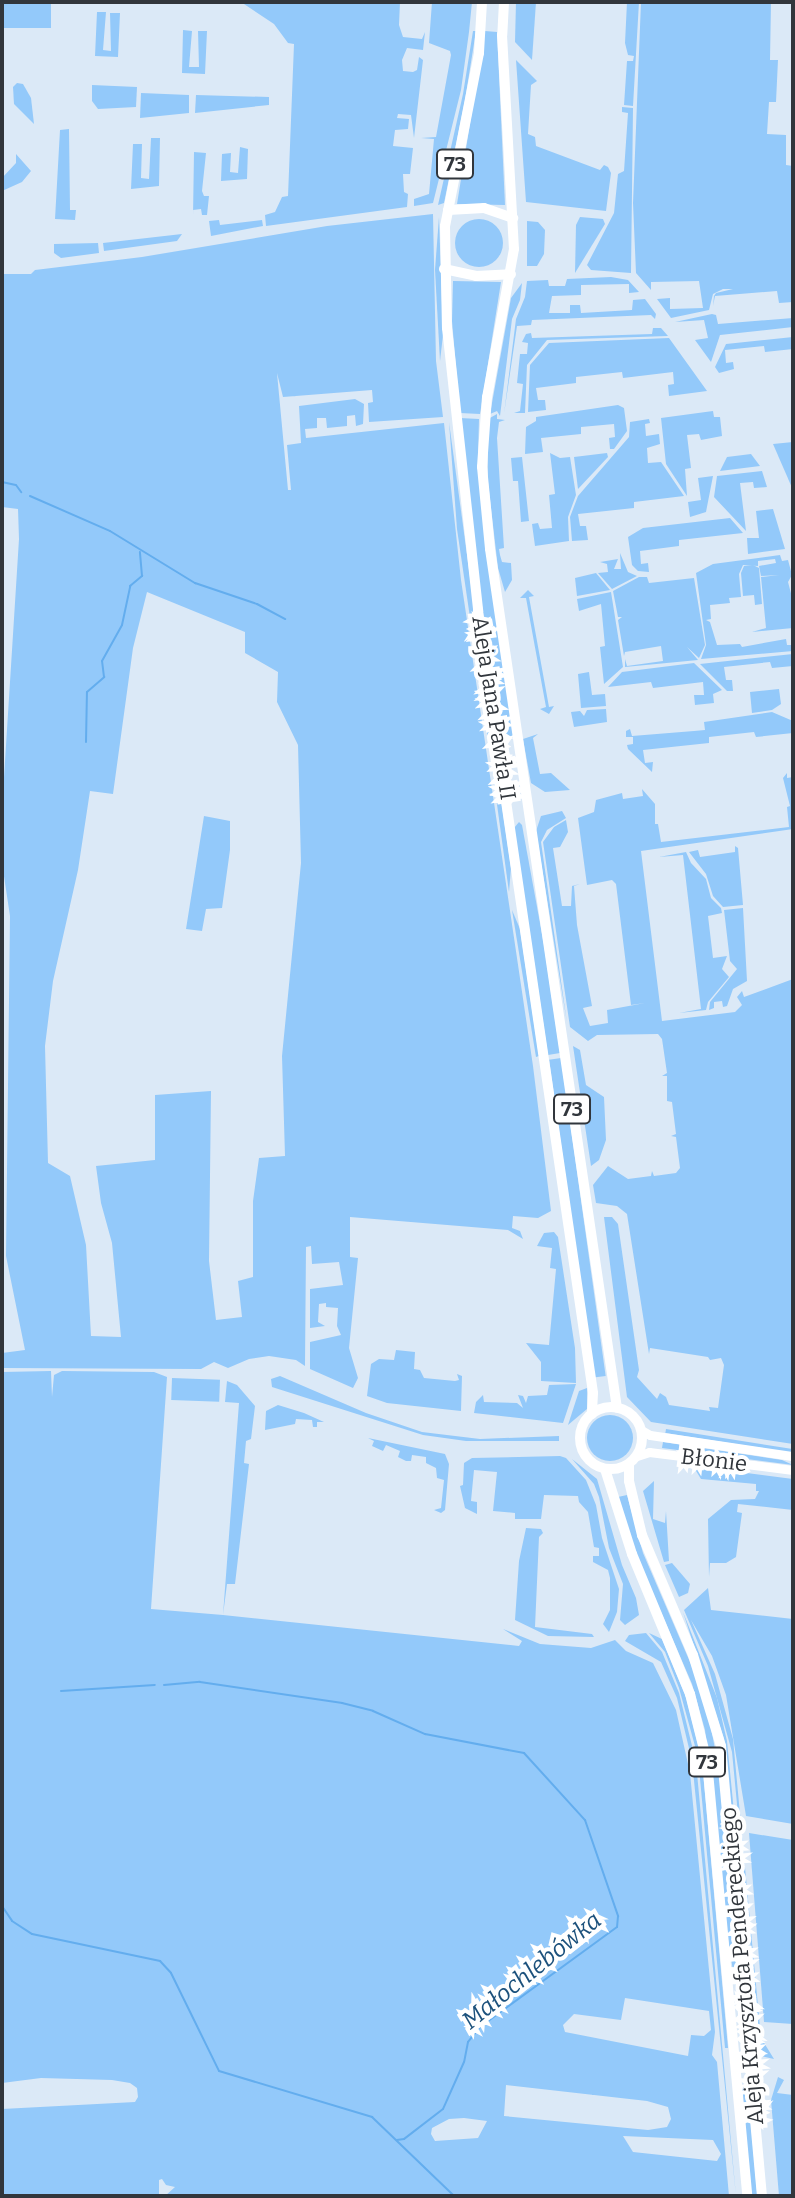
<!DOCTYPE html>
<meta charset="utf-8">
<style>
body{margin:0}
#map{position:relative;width:795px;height:2198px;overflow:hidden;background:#dbe9f7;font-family:Bitter,serif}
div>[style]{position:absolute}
.green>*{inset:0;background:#93c9fa;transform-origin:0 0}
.round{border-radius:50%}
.stream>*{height:2px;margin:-1px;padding:0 1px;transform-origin:1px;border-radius:1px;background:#63adee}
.secondary>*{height:9px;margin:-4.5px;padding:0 4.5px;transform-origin:4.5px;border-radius:4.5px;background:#fff}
.primary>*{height:10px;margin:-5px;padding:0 5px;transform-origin:5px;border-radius:5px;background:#fff}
.primary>.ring{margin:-5px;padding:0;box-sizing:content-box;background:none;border:10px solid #fff;border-radius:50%}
span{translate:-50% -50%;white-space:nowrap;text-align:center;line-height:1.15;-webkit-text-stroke:8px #fff;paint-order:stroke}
.shield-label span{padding:2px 6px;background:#fff;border:2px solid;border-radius:6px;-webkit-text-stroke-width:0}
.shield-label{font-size:20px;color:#31363c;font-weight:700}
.street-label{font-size:22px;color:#31363c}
.water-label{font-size:24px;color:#1c517c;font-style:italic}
.frame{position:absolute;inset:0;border:4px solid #31363c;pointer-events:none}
</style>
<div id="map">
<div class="green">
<i style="left:2px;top:2px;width:49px;height:26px"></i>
<i style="clip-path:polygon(241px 2px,400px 2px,399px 25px,403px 37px,422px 39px,425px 32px,423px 50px,407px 48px,402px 60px,403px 71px,413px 72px,417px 70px,419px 57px,423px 60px,414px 138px,411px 115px,398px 114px,397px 118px,409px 119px,408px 129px,395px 130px,393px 146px,413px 148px,410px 174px,403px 174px,404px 192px,408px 194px,407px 207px,266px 226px,265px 215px,275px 212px,282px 197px,288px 196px,294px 44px,288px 43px,274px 24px)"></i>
<i style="clip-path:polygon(432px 2px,472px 2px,469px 32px,461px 90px,433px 203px,414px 206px,414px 199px,429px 194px,434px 139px,421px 138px,436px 137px,451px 55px,450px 51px,429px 43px)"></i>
<i style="clip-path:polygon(516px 2px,536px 2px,532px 60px,515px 42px)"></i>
<i style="clip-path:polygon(627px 2px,639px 2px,633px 106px,624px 105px,627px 61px,633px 61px,634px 56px,628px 55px,625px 43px)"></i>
<i style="clip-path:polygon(641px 2px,771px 2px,770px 60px,778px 60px,776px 102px,769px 102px,767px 134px,786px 135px,786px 165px,793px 166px,793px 302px,779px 303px,777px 291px,715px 296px,713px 306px,714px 296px,716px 293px,733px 289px,723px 289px,713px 294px,709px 310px,671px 318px,657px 299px,670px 298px,670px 309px,703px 308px,699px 281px,651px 282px,651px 290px,636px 273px,633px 203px)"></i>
<i style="clip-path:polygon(97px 12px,106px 12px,103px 50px,111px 51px,110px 13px,120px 13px,118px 57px,95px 56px)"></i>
<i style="clip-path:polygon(183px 30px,192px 31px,189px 67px,199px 67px,198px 31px,207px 31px,205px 74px,182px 73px)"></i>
<i style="clip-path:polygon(473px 31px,476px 31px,465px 100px,444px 203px,438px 205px,463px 94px)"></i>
<i style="clip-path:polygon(485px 31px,497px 32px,505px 205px,457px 204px)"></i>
<i style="clip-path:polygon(516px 60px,537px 81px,531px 85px,528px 134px,535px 137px,536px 146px,600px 170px,604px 165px,608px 167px,611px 173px,606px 211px,526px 202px)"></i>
<i style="clip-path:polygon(17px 83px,23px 84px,31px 98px,34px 124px,14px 104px,13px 87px)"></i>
<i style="clip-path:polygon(92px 85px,137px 87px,136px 107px,98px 109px,92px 101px)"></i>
<i style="clip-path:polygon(141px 93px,189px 95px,189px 113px,140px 118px)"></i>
<i style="clip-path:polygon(196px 95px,269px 97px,269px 105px,195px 113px)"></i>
<i style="clip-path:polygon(622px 107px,633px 108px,631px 273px,591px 270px,587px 265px,614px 213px,618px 174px,624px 171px,628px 113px,622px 112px)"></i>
<i style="clip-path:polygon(69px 129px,70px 210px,76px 210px,75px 220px,55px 219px,60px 130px)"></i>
<i style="clip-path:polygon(151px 138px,160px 138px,159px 186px,131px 189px,133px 144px,142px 144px,141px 178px,149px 179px)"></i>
<i style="clip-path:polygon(240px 147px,248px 149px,247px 179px,221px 181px,222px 154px,231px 153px,230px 172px,238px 173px)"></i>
<i style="clip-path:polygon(194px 152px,206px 153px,202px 191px,204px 196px,209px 196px,207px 215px,202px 215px,201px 209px,193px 210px,193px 216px)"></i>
<i style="clip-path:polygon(16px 154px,31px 171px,22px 182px,2px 191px,2px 178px,16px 163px)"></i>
<i style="clip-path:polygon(evenodd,433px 214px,436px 361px,443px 417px,369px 422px,368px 403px,373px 402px,372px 390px,283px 397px,277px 373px,288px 490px,291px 490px,287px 445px,301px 443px,299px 406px,355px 399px,364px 404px,363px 424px,356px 426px,355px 415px,347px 416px,347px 426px,327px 428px,326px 418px,317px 418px,317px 428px,305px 429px,306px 438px,444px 423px,461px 580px,533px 1066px,551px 1211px,538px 1218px,513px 1216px,512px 1228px,520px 1231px,523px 1239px,508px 1230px,350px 1217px,350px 1257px,358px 1258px,349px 1348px,358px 1378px,353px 1388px,310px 1369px,310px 1342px,341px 1335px,337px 1326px,338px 1308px,326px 1307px,326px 1303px,319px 1304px,318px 1322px,325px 1326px,310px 1328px,310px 1289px,343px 1285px,339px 1262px,312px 1264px,311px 1246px,306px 1247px,305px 1366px,296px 1360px,269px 1356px,249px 1359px,228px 1368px,214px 1362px,201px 1369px,2px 1368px,2px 1353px,25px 1350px,6px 1256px,10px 916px,2px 863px,2px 809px,19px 539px,18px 509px,2px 507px,2px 274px,31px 274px,35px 270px,142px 257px,327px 226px,433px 214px,147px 592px,245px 632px,245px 653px,278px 672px,277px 702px,298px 745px,301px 863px,282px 1056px,285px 1156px,259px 1158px,253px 1201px,253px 1277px,238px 1281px,242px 1317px,216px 1320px,209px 1261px,211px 1091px,155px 1095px,155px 1160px,96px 1166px,101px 1203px,112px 1243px,121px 1337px,91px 1336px,86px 1245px,70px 1176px,48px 1163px,45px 1046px,53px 981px,78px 870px,90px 791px,113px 794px,133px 648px,147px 592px)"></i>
<i style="clip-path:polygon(439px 217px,443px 335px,440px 361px,435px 270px)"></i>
<i style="clip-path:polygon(580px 217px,603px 219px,605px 224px,575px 273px,576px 225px)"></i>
<i class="round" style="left:455px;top:219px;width:48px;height:48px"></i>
<i style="clip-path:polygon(219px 220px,220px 225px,262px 220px,263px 226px,211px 236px,209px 221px)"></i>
<i style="clip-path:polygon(527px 221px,538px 222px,545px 230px,544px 254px,537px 266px,527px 266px)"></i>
<i style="clip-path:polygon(182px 234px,177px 241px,104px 251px,103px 243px)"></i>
<i style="clip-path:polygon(98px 243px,99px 253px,61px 258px,54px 253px,54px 244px)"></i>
<i style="clip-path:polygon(611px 277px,628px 280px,639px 292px,629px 293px,629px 284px,581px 285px,581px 295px,552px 296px,549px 313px,570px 313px,570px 305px,580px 305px,581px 313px,632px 310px,633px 300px,645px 299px,656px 314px,655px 319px,651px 315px,532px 320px,531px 325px,517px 326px,504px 414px,516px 319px,525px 297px,527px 281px,548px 280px,549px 286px,565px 286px,567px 279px)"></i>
<i style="clip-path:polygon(453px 281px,501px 282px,480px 414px,460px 413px,452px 321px)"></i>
<i style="clip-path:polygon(522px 283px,520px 300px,512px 319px,500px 416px,497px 411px,490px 414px,511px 298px)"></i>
<i style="clip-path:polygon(712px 314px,716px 315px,718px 324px,793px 318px,793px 327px,720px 335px,711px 362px,695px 340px,708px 338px,704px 320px,675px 322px)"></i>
<i style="clip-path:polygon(653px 328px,661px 328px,668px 336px,547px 340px,527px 365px,525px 413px,514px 413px,520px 411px,523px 384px,517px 383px,520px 354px,527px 354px,528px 343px,522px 342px,526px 334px,531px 333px,532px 338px,652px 334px)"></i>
<i style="clip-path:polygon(793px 337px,793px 349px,765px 352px,764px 346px,725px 350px,726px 363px,733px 362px,734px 369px,719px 373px,715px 367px,726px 344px)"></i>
<i style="clip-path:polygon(669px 338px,707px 391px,669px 396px,668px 385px,674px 384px,673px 372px,623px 378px,622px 372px,576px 377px,576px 383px,536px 388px,538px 400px,545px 400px,546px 410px,528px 412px,530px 365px,549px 343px)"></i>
<i style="clip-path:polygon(618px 405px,624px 408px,627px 431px,614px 449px,610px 449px,609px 438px,615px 437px,614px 424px,581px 427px,581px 434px,541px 438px,543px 452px,525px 454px,526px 427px,536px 421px,536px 417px)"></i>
<i style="clip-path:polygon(713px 411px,714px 417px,720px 417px,722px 436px,701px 440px,699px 434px,687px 435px,691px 468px,685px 469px,687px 496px,666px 464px,661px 418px)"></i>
<i style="clip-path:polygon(497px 414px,497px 419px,505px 420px,499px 422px,497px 438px,504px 548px,499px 549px,500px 555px,502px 562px,511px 563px,512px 580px,505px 592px,498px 568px,488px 482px,488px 419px)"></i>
<i style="clip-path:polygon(460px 418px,479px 419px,478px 457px,514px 736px,505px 737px,493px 679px,477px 572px)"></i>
<i style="clip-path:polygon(649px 419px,650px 423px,645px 424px,646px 436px,659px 434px,660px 444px,647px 448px,648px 463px,661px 462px,684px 496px,634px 502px,634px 508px,578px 514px,580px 526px,586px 526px,588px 540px,572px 541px,570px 517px,578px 496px,629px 437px,630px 422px)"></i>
<i style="clip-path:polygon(449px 422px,492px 740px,488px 740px,457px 529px)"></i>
<i style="clip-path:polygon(793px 442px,793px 490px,773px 444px)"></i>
<i style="clip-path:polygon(550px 453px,560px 458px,570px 457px,576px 495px,568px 517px,569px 541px,535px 546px,532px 524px,538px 523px,540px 529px,552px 528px,549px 495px,555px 494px)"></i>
<i style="clip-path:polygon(607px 453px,608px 457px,578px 489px,574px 457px)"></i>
<i style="clip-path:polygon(751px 454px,760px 466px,720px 471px,727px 457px)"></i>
<i style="clip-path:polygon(522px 457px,529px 521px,521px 522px,518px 481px,513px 481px,511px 458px)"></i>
<i style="clip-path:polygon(762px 471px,767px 487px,754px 488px,753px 482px,740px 483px,746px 531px,714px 497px,717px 476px)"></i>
<i style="clip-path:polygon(713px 476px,706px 512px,690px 517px,688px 502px,701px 500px,698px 478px)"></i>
<i style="clip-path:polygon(773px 509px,785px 549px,748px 554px,747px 538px,759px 538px,756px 511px)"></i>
<i style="clip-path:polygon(730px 518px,743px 533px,679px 540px,679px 546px,640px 551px,641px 564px,648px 563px,649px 572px,638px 571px,632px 565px,628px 537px,643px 528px)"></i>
<i style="clip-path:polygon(620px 553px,628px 572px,637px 576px,612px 589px,598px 573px,608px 572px,607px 564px,600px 562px,618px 559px,614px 569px,621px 569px)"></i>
<i style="clip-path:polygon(780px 555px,782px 561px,788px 560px,792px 575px,788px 582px,793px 601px,793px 628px,752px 632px,766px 628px,761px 577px,779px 575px,761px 576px,759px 566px,776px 563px,775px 559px,758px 561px,758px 566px,743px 565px,739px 574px,741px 597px,729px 598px,730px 603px,710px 605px,711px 619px,706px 620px,710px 622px,717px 645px,740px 644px,742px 647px,786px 639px,787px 645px,793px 645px,793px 651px,701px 659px,706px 645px,696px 573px,713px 564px)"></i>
<i style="clip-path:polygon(753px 565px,759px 568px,762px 604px,755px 605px,754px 595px,743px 596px,741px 573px,744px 566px)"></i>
<i style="clip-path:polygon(596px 573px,610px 590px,577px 596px,575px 578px)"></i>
<i style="clip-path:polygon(639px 577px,647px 577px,649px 583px,694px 578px,705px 645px,699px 658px,687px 647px,698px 660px,625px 667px,625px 659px,627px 666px,663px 661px,661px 646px,625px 652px,624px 656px,618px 620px,622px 617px,618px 617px,613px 591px)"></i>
<i style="clip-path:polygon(528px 590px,534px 596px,529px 597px,549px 707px,554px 706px,549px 714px,540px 709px,546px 707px,534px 642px,526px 598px,520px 598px)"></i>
<i style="clip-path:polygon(611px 592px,623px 667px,604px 684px,600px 647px,605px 646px,601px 604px,579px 611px,577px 599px)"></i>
<i style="clip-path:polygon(793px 654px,793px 666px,772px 668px,770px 662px,724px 667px,726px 680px,732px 680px,733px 691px,727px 691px,700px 664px)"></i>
<i style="clip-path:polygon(694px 663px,722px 690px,713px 694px,714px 703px,695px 705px,694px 695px,704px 695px,703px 682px,653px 688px,651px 682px,608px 687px,622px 672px)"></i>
<i style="clip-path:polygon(589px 672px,592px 695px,605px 694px,606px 706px,581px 708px,578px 674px)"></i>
<i style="clip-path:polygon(779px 689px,781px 704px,772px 710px,752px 713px,750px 692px)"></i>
<i style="clip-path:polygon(606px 709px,607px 722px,574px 727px,571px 712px,580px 711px,584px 716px,587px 710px)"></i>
<i style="clip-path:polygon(772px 712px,793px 721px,793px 733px,756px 737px,754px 732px,709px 737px,709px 743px,643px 750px,645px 763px,653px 762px,652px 772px,628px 749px,627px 745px,633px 744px,633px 737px,626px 737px,626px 731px,630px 729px,632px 736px,694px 731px,705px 730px,704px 722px)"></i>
<i style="clip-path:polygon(538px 734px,533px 738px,540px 774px,551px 773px,570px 790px,545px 792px,531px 783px,523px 739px)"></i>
<i style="clip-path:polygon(493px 745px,511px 868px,509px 892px,489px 746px)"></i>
<i style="clip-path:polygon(787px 773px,787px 778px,793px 777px,793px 829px,641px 851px,662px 1021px,735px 1012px,742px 1005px,737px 997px,742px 991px,744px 997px,793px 979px,793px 1444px,651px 1422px,627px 1397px,604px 1217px,612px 1217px,618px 1224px,639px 1370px,637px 1377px,657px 1399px,660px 1393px,666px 1397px,669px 1405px,710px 1411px,709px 1407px,718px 1408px,724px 1365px,721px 1358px,710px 1360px,708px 1357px,650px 1348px,649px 1354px,627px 1214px,617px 1206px,596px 1203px,593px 1185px,608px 1166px,628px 1179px,651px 1176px,652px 1171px,654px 1176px,676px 1173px,680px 1168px,676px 1137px,671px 1136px,676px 1134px,672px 1102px,667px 1101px,667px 1076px,662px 1076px,667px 1073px,662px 1039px,658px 1034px,597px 1035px,588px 1041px,570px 1027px,543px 842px,554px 827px,566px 820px,568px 832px,560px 847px,553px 848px,562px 906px,571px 906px,572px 886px,580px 884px,574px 886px,577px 925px,592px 1006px,583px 1008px,590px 1026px,608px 1023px,607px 1010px,645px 1003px,631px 1005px,616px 884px,612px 880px,587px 885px,578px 818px,594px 812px,596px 800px,622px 793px,623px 799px,643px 796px,642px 789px,655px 804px,655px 824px,658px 824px,661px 842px,789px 827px,787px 807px,790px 806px,783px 778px)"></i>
<i style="clip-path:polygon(562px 811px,566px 818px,547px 830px,541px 842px,567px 1023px,536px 831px,541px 816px)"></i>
<i style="clip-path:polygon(204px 816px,230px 821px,230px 850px,222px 908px,206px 909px,202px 931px,186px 929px)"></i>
<i style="clip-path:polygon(519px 822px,522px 825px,544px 945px,560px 1053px,548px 1055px,514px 828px)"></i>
<i style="clip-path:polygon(735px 846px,738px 848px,743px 905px,723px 907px,713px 896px,706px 874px,689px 852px,698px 850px,700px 857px,735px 852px)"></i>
<i style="clip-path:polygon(686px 852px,691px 863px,706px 879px,711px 898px,721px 908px,722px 913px,708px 916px,713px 958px,727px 956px,722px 969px,729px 977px,708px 1002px,706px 1010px,679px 1013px,701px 1009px,683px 855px,659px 857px)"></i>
<i style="clip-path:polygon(743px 908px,747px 981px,733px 989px,727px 1006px,723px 1007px,722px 1001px,714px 1002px,714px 1008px,709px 1010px,710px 1002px,737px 969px,730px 961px,724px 910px)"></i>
<i style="clip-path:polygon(512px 910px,520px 929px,539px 1056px,536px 1057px)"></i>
<i style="clip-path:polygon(573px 1046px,580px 1050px,586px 1085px,604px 1097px,606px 1140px,599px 1160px,591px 1166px)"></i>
<i style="left:561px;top:1058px;width:321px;height:12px;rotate:82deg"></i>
<i style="clip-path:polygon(554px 1232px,558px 1237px,575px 1348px,576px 1383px,541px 1381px,541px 1362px,526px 1343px,549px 1345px,556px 1269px,550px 1268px,552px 1248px,537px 1246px,544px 1233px)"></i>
<i style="clip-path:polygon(396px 1350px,415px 1352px,414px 1369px,420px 1370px,424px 1378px,455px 1381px,459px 1380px,457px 1374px,462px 1376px,461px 1411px,387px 1403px,367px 1396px,371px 1364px,379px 1359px,394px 1360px)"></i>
<i style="clip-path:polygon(evenodd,51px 1371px,52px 1397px,54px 1375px,62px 1371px,154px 1372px,167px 1377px,151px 1609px,223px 1615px,239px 1403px,225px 1402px,227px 1381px,237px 1385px,255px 1406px,251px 1439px,246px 1441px,244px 1463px,249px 1464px,235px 1584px,227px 1584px,223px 1615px,519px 1646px,522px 1641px,503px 1629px,540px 1644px,591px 1648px,615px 1640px,626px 1651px,653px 1663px,676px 1710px,690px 1773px,715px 2032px,712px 2055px,717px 2062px,729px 2196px,165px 2196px,175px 2187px,166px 2185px,162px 2179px,159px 2180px,159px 2196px,2px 2196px,2px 2109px,135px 2102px,138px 2097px,137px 2088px,130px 2083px,112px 2080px,41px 2078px,2px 2083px,2px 1372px,51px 1371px,625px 1998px,709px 2011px,711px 2030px,704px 2036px,691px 2035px,688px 2056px,565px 2032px,563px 2025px,574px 2014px,621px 2020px,625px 1998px,51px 1371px,506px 2085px,647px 2101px,668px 2107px,671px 2119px,667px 2127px,648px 2130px,504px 2116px,506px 2085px,51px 1371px,464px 2118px,487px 2121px,478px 2138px,435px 2141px,431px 2134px,432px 2128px,449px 2119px,464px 2118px,51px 1371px,623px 2136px,713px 2140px,721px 2154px,717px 2161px,633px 2152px,623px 2136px)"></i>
<i style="clip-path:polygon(280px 1376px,366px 1413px,422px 1432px,480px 1439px,559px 1436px,559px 1441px,466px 1441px,423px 1435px,272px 1387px,271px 1379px)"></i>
<i style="left:172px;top:1378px;width:48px;height:22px;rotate:2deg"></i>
<i style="clip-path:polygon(576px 1384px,563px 1423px,474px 1413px,476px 1402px,483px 1395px,484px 1402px,517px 1403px,523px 1408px,518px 1395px,523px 1396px,526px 1403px,528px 1396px,547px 1395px,549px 1385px)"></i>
<i style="clip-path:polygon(587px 1388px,587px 1409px,568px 1425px,579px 1391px)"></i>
<i style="clip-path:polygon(278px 1405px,304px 1413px,324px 1422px,317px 1422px,317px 1427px,313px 1427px,312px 1420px,296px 1419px,295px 1424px,265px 1430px,266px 1411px)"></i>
<i class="round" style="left:587px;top:1415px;width:46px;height:46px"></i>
<i style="left:666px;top:1429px;width:128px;height:4px;rotate:9deg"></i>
<i style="clip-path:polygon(368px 1438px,445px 1454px,449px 1464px,445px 1510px,441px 1513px,434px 1510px,441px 1508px,444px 1480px,437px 1478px,436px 1468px,426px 1463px,426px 1457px,412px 1455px,411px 1461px,406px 1461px,398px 1457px,400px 1451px,386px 1445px,383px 1451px,372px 1446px,374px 1441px)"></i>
<i style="clip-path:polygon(663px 1442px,782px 1460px,793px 1465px,662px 1448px)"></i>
<i style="clip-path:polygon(560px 1456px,566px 1458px,586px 1480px,596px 1505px,602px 1538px,619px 1589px,617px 1612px,609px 1632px,603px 1624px,610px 1610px,610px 1578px,608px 1570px,593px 1562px,593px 1556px,599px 1556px,599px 1548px,594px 1547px,588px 1512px,579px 1502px,578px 1496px,544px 1495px,541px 1519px,515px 1519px,515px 1513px,493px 1511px,497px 1472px,474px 1470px,471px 1501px,477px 1502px,477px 1514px,465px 1508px,460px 1486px,463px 1485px,464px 1463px,472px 1458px)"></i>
<i style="clip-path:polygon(572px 1459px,597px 1479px,622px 1565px,636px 1598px,639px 1615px,625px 1625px,620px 1620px,623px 1584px,609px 1548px,599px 1497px,594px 1484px)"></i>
<i style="clip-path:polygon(693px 1466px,793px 1479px,793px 1510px,738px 1504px,737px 1512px,742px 1513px,736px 1557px,726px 1563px,710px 1563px,709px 1577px,708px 1519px,731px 1500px,755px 1499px,759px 1491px,756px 1491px,756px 1484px,701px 1479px)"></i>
<i style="clip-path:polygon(654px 1481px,653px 1519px,665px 1523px,666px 1511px,669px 1561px,664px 1562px,643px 1491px)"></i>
<i style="clip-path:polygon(627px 1495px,643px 1553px,693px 1669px,711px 1728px,719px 1770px,745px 2047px,728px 1939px,705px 1730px,692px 1684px,636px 1554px,618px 1497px)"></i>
<i style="clip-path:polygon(526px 1528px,541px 1529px,543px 1533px,539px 1537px,535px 1627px,592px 1634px,594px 1637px,548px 1636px,515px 1620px,519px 1561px)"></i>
<i style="clip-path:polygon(672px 1563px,690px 1584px,688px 1593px,679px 1597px,665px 1565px)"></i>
<i style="clip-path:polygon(708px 1588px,711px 1610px,793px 1619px,793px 1824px,746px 1816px,726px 1695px,712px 1656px,691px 1620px,715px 1674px,733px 1739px,761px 2038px,774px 2059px,761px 2056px,760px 2044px,732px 1752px,708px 1666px,684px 1610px)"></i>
<i style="clip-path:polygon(683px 1612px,717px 1698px,727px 1741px,757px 2046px,754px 2046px,724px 1739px)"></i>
<i style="clip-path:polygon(646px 1633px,662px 1652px,679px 1693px,696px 1762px,736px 2196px,692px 1761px,677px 1698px,661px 1662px,625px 1641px,629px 1635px)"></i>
<i style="clip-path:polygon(649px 1633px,662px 1639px,686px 1697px,702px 1761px,728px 2048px,725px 2048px,698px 1757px,679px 1688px,665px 1652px)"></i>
<i style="clip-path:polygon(749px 1833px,793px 1840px,793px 2024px,764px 2022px)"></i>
<i style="clip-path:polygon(778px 2077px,784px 2080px,777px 2093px,793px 2095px,793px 2196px,779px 2196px,771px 2100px)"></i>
<i style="left:748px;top:2089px;width:107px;height:6px;rotate:85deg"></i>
</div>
<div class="stream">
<i style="left:2px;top:482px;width:14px;rotate:12deg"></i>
<i style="left:16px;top:485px;width:9px;rotate:54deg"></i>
<i style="left:30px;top:496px;width:87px;rotate:23.6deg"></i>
<i style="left:110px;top:531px;width:100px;rotate:31.5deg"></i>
<i style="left:195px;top:583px;width:65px;rotate:18.7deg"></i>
<i style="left:257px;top:604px;width:32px;rotate:28deg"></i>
<i style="left:86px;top:742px;width:50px;rotate:-88.9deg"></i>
<i style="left:87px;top:692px;width:23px;rotate:-41deg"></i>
<i style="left:104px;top:677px;width:16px;rotate:-97deg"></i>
<i style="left:102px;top:661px;width:41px;rotate:-60.9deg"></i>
<i style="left:122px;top:625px;width:40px;rotate:-78deg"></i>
<i style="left:130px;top:586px;width:16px;rotate:-40deg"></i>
<i style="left:142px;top:576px;width:24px;rotate:-95deg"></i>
<i style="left:164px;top:1685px;width:36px;rotate:-5deg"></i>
<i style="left:200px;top:1682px;width:144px;rotate:8.4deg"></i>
<i style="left:342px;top:1703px;width:32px;rotate:14deg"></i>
<i style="left:373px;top:1711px;width:57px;rotate:23.9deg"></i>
<i style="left:425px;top:1734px;width:101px;rotate:10.9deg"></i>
<i style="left:524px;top:1753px;width:91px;rotate:47.7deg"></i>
<i style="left:585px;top:1820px;width:102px;rotate:71deg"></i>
<i style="left:618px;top:1916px;width:11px;rotate:95deg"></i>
<i style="left:617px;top:1927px;width:170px;rotate:143.9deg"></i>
<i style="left:480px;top:2027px;width:19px;rotate:129deg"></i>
<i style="left:468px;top:2042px;width:20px;rotate:101deg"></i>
<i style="left:464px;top:2062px;width:51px;rotate:114.1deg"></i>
<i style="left:443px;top:2109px;width:49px;rotate:142.4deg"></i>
<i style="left:404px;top:2139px;width:7px;rotate:172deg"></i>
<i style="left:61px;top:1691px;width:94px;rotate:-3.7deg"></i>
<i style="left:2px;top:1906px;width:18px;rotate:56deg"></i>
<i style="left:12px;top:1921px;width:24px;rotate:33deg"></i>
<i style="left:32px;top:1934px;width:131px;rotate:11.9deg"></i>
<i style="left:160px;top:1961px;width:16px;rotate:47deg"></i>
<i style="left:171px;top:1973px;width:109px;rotate:63.9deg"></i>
<i style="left:219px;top:2071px;width:160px;rotate:16.7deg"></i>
<i style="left:372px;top:2117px;width:114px;rotate:43.9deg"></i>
</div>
<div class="secondary">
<i style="left:641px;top:1430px;width:10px;rotate:29deg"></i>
<i style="left:650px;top:1435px;width:145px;rotate:8.4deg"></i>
<i style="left:637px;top:1456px;width:13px;rotate:-18deg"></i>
<i style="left:649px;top:1452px;width:145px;rotate:7.1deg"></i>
</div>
<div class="primary">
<i style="left:482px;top:2px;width:51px;rotate:93.4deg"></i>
<i style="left:479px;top:53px;width:176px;rotate:101.1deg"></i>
<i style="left:445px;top:226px;width:102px;rotate:88.9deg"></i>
<i style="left:447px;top:328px;width:285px;rotate:83.7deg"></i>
<i style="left:478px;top:611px;width:790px;rotate:81.63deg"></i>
<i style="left:593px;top:1393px;width:21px;rotate:93deg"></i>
<i style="left:504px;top:2px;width:33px;rotate:93deg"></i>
<i style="left:502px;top:35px;width:214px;rotate:86.8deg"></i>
<i style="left:514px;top:249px;width:150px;rotate:100.3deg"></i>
<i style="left:487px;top:397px;width:70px;rotate:94.1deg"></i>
<i style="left:482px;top:467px;width:82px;rotate:84.4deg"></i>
<i style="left:490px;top:549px;width:868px;rotate:81.59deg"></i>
<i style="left:448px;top:210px;width:36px;rotate:-3deg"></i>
<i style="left:484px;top:208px;width:31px;rotate:19deg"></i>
<i style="left:444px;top:269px;width:33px;rotate:12deg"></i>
<i style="left:476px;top:276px;width:35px;rotate:-3deg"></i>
<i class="ring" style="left:580px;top:1407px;width:52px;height:52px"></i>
<i style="left:629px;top:1464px;width:17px;rotate:90deg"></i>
<i style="left:629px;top:1481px;width:56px;rotate:76.5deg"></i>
<i style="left:642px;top:1535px;width:130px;rotate:67deg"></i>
<i style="left:693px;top:1655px;width:95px;rotate:72.9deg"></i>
<i style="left:721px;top:1746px;width:452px;rotate:84.8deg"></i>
<i style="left:605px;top:1469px;width:89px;rotate:72.4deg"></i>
<i style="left:632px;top:1554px;width:152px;rotate:67.5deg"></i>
<i style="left:690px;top:1694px;width:69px;rotate:75.8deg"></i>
<i style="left:707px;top:1761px;width:437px;rotate:84.7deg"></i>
</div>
<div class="shield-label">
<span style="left:455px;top:164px">73</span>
<span style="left:572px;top:1109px">73</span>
<span style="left:707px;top:1762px">73</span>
</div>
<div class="street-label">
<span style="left:494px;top:708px;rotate:81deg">Aleja Jana Pawła II</span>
<span style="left:714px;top:1460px;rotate:7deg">Błonie</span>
<span style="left:742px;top:1966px;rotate:-95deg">Aleja Krzysztofa Pendereckiego</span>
</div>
<div class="water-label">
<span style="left:532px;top:1971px;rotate:-39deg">Małochlebówka</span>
</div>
<div class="frame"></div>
</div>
